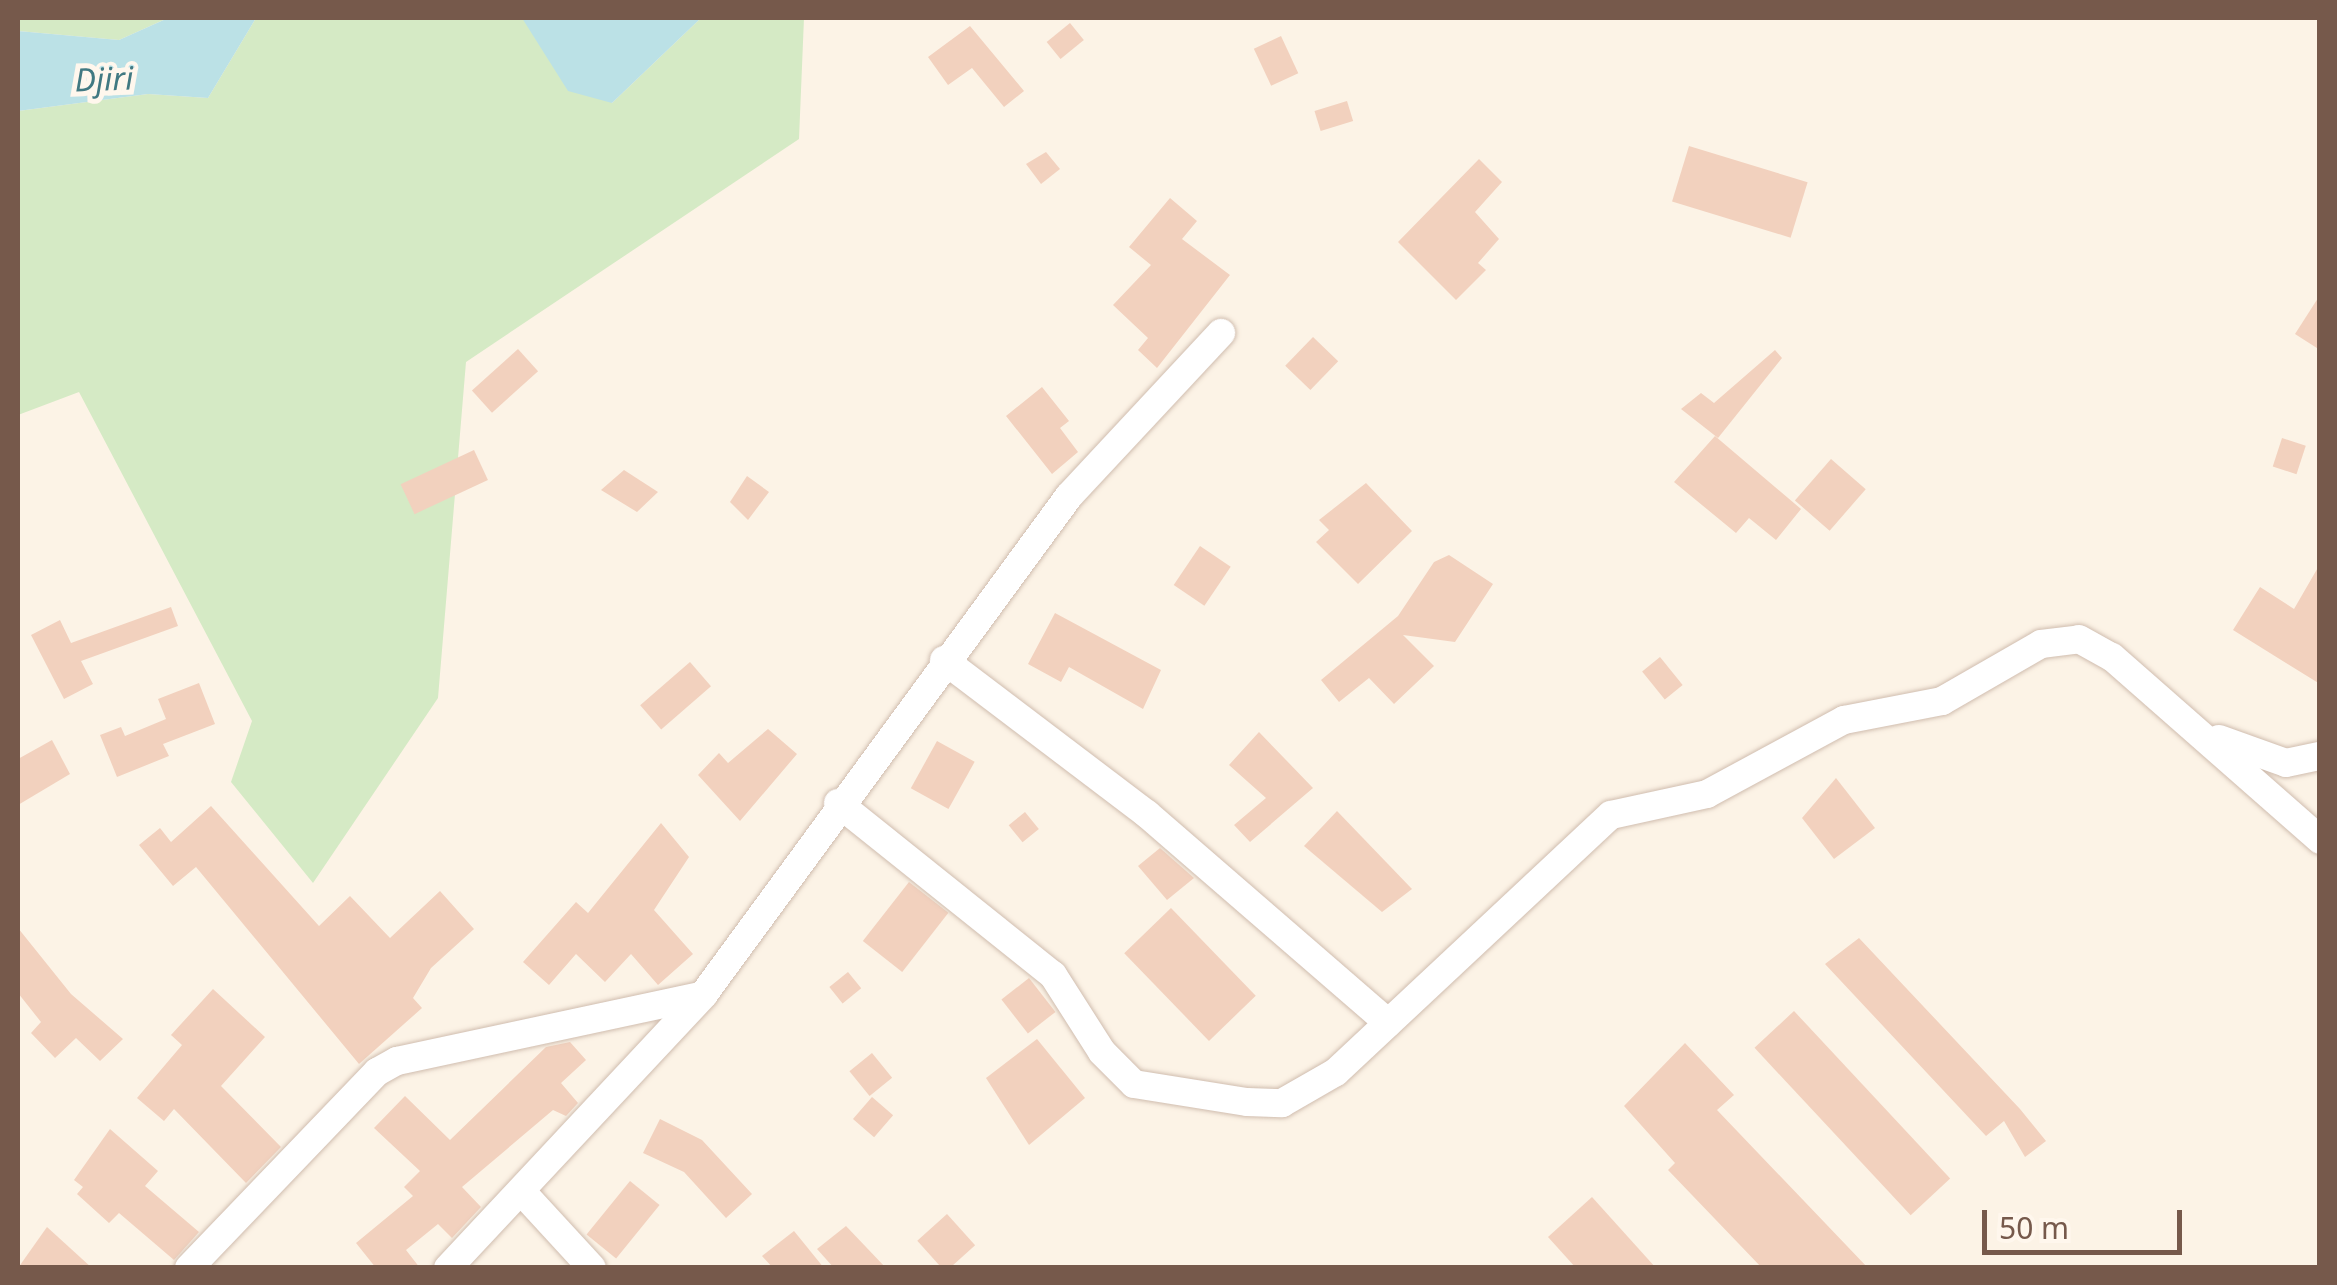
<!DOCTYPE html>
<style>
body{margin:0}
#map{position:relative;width:2337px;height:1285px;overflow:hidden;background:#fcf3e6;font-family:"Noto Sans",sans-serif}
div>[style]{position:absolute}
.green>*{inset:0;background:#d5eac5}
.water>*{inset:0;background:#bbe1e6}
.building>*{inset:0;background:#f2d1be;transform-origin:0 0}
.roads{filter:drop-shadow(0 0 2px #d0bdaf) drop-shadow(0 0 2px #d0bdaf)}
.minor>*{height:28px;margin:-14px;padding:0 14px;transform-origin:14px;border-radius:14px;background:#fff}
span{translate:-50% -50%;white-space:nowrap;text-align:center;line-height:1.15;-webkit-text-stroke:10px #fff7ed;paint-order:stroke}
.water-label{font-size:32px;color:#417982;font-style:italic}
.frame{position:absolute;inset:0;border:20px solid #76594b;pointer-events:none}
.scale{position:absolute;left:1982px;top:1210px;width:200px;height:45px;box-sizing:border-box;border:5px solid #76594b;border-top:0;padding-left:12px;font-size:30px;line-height:35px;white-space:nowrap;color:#76594b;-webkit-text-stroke:8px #fff7ed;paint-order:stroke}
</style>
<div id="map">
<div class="green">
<i style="clip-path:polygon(18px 18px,168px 18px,119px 40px,18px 31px)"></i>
<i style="clip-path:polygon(256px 18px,522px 18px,612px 103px,701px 18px,804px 18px,799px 139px,466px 362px,438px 698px,313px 883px,231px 782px,252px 721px,79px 392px,18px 415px,18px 111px,148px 94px,208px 98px)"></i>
</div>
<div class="water">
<i style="clip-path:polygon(168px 18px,256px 18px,208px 98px,148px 94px,18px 111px,18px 31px,119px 40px)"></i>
<i style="clip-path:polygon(522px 18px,701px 18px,612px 103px,568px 91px)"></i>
</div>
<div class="building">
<i style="left:1070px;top:23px;width:22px;height:30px;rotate:51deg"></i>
<i style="clip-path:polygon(970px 26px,1024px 91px,1004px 107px,972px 68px,948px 85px,928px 57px)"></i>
<i style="left:1281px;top:36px;width:41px;height:30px;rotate:65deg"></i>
<i style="left:1347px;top:101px;width:21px;height:34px;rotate:73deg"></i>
<i style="left:1689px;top:146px;width:124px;height:58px;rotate:17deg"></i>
<i style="clip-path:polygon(1046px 152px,1060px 169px,1041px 184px,1026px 164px)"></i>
<i style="clip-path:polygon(1479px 159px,1502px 182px,1475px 212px,1499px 239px,1478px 263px,1486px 270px,1456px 300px,1398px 242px)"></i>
<i style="clip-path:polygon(1170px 198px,1197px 221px,1182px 239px,1230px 275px,1157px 368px,1138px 350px,1148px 338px,1113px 305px,1151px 265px,1129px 247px)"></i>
<i style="clip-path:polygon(2320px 295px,2320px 350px,2295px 334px)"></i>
<i style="left:1313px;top:337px;width:35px;height:40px;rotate:44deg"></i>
<i style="left:518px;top:349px;width:30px;height:62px;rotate:48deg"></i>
<i style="clip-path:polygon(1775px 350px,1782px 358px,1718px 438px,1681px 409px,1701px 393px,1714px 403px)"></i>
<i style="clip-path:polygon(1042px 387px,1069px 421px,1060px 428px,1078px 452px,1052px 474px,1006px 416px)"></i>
<i style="clip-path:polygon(1715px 436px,1801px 509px,1776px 540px,1749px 518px,1736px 533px,1674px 482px)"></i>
<i style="left:2282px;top:438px;width:25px;height:30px;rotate:18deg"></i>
<i style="left:474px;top:450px;width:33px;height:81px;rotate:65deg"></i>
<i style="left:1831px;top:459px;width:46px;height:55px;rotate:41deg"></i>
<i style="clip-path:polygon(624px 470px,658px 492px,637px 512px,601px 490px)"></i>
<i style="clip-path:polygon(747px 476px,769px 492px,748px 520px,730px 502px)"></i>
<i style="clip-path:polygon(1366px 483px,1412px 531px,1358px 584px,1316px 542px,1329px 530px,1319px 520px)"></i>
<i style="left:1200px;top:546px;width:37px;height:47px;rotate:34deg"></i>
<i style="clip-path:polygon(1449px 555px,1493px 584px,1455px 642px,1403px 635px,1434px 666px,1394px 704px,1369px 678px,1339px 702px,1321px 680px,1398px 616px,1434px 562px)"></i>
<i style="clip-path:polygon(2320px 564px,2320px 684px,2233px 630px,2260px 587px,2294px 609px)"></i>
<i style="clip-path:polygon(171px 607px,178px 626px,81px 661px,93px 684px,64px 699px,31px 635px,60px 620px,71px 643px)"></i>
<i style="clip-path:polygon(1055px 613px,1161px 670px,1143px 709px,1069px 667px,1061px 682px,1028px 664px)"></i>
<i style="left:1660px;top:657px;width:36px;height:23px;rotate:51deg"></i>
<i style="left:690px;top:662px;width:32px;height:66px;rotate:49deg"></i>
<i style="clip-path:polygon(199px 683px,215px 724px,163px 744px,169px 756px,117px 777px,100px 735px,121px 727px,125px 736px,166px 719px,158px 699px)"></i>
<i style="clip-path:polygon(768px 729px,797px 754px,740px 821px,698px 775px,719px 753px,728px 763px)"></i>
<i style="clip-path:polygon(1259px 732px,1313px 788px,1250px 842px,1234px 825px,1266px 798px,1229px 765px)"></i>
<i style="clip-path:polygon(52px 740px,70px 774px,18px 805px,18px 759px)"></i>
<i style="left:937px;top:741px;width:43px;height:54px;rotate:29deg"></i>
<i style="clip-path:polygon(1836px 778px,1875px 828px,1834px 859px,1802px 818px)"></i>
<i style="clip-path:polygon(211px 806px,319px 926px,350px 896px,390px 938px,440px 891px,474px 929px,431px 968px,413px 998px,422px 1008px,359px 1064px,196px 867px,173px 886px,139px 845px,160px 828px,171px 842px)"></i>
<i style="clip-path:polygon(1337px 811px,1412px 889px,1382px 912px,1304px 846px)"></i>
<i style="left:1025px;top:812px;width:22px;height:21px;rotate:51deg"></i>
<i style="clip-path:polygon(661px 823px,689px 857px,654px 910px,693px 954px,658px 985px,631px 954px,605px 982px,576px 954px,549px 985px,523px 962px,576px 902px,588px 913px)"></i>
<i style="clip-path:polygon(1160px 848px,1194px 878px,1167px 900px,1138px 866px)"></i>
<i style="left:909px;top:882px;width:50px;height:75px;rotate:38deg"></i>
<i style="left:1171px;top:908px;width:122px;height:65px;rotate:46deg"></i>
<i style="clip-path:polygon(18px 928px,71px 994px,123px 1039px,100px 1061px,76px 1038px,55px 1058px,31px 1033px,41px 1022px,18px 993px)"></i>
<i style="clip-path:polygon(1859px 938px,2020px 1109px,2046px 1141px,2025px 1157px,2004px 1121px,1986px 1136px,1825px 964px)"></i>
<i style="left:848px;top:972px;width:21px;height:24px;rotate:51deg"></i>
<i style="left:1029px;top:978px;width:43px;height:35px;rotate:52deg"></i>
<i style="clip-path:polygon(213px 989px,265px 1037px,221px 1086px,281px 1147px,246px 1183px,174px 1109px,164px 1121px,137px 1098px,182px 1045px,171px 1035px)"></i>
<i style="left:1794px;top:1011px;width:229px;height:54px;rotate:47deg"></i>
<i style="clip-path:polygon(1037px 1039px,1085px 1098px,1029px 1145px,986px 1078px)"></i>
<i style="clip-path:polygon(570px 1042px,586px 1060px,561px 1083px,578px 1103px,566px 1116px,553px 1110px,462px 1187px,481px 1207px,452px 1238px,438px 1224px,406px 1250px,420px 1268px,376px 1268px,356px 1243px,413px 1196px,404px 1187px,420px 1171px,374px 1128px,405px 1096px,450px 1140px,546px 1047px)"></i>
<i style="clip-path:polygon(1685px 1043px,1734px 1095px,1717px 1110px,1868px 1268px,1762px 1268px,1668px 1170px,1675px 1163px,1624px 1106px)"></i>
<i style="left:872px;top:1053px;width:32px;height:29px;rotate:51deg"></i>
<i style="left:872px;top:1097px;width:28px;height:29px;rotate:41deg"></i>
<i style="clip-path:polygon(660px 1119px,702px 1140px,752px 1194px,726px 1218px,684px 1172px,643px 1153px)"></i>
<i style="clip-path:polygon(110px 1129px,158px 1171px,145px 1186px,199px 1232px,174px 1260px,119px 1213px,109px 1223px,77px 1194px,83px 1187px,74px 1180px)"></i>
<i style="left:630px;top:1181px;width:38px;height:69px;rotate:39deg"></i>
<i style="clip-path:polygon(1592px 1197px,1656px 1268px,1576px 1268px,1548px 1237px)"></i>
<i style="left:947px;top:1214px;width:42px;height:40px;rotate:48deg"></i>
<i style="clip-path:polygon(846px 1226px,886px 1268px,834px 1268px,817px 1249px)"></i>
<i style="clip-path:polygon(47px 1227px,92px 1268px,18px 1268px)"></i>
<i style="clip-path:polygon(794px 1231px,824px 1268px,773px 1268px,762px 1256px)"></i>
</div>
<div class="roads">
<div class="minor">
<i style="left:944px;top:660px;width:255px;rotate:37.2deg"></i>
<i style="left:1147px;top:814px;width:319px;rotate:40.9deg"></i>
<i style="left:2219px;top:739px;width:71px;rotate:19.7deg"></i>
<i style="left:2286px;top:763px;width:35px;rotate:-12deg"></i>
<i style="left:838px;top:803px;width:275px;rotate:38.7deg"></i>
<i style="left:1053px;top:975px;width:91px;rotate:57.5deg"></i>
<i style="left:1102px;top:1052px;width:45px;rotate:45deg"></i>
<i style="left:1134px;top:1084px;width:114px;rotate:9.1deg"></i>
<i style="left:1247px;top:1102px;width:35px;rotate:2deg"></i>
<i style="left:1282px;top:1103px;width:62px;rotate:-29.9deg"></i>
<i style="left:1336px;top:1072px;width:376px;rotate:-43.1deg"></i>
<i style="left:1611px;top:815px;width:98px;rotate:-12.3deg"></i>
<i style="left:1707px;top:794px;width:156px;rotate:-28.4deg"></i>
<i style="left:1844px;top:720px;width:100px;rotate:-11deg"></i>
<i style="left:1942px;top:701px;width:114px;rotate:-29.9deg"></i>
<i style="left:2041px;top:644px;width:38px;rotate:-7deg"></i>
<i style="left:2079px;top:639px;width:38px;rotate:29deg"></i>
<i style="left:2112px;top:657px;width:277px;rotate:41.3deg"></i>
<i style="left:524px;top:1194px;width:100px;rotate:47.4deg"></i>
<i style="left:189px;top:1268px;width:272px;rotate:-46.2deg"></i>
<i style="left:377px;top:1072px;width:23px;rotate:-29deg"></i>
<i style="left:397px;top:1061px;width:309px;rotate:-12.1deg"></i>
<i style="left:448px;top:1268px;width:375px;rotate:-46.9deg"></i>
<i style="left:704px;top:994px;width:617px;rotate:-53.76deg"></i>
<i style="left:1069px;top:496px;width:223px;rotate:-47deg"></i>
</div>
</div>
<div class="water-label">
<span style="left:104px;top:79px;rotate:-2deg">Djiri</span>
</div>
<div class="frame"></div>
<div class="scale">50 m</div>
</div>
